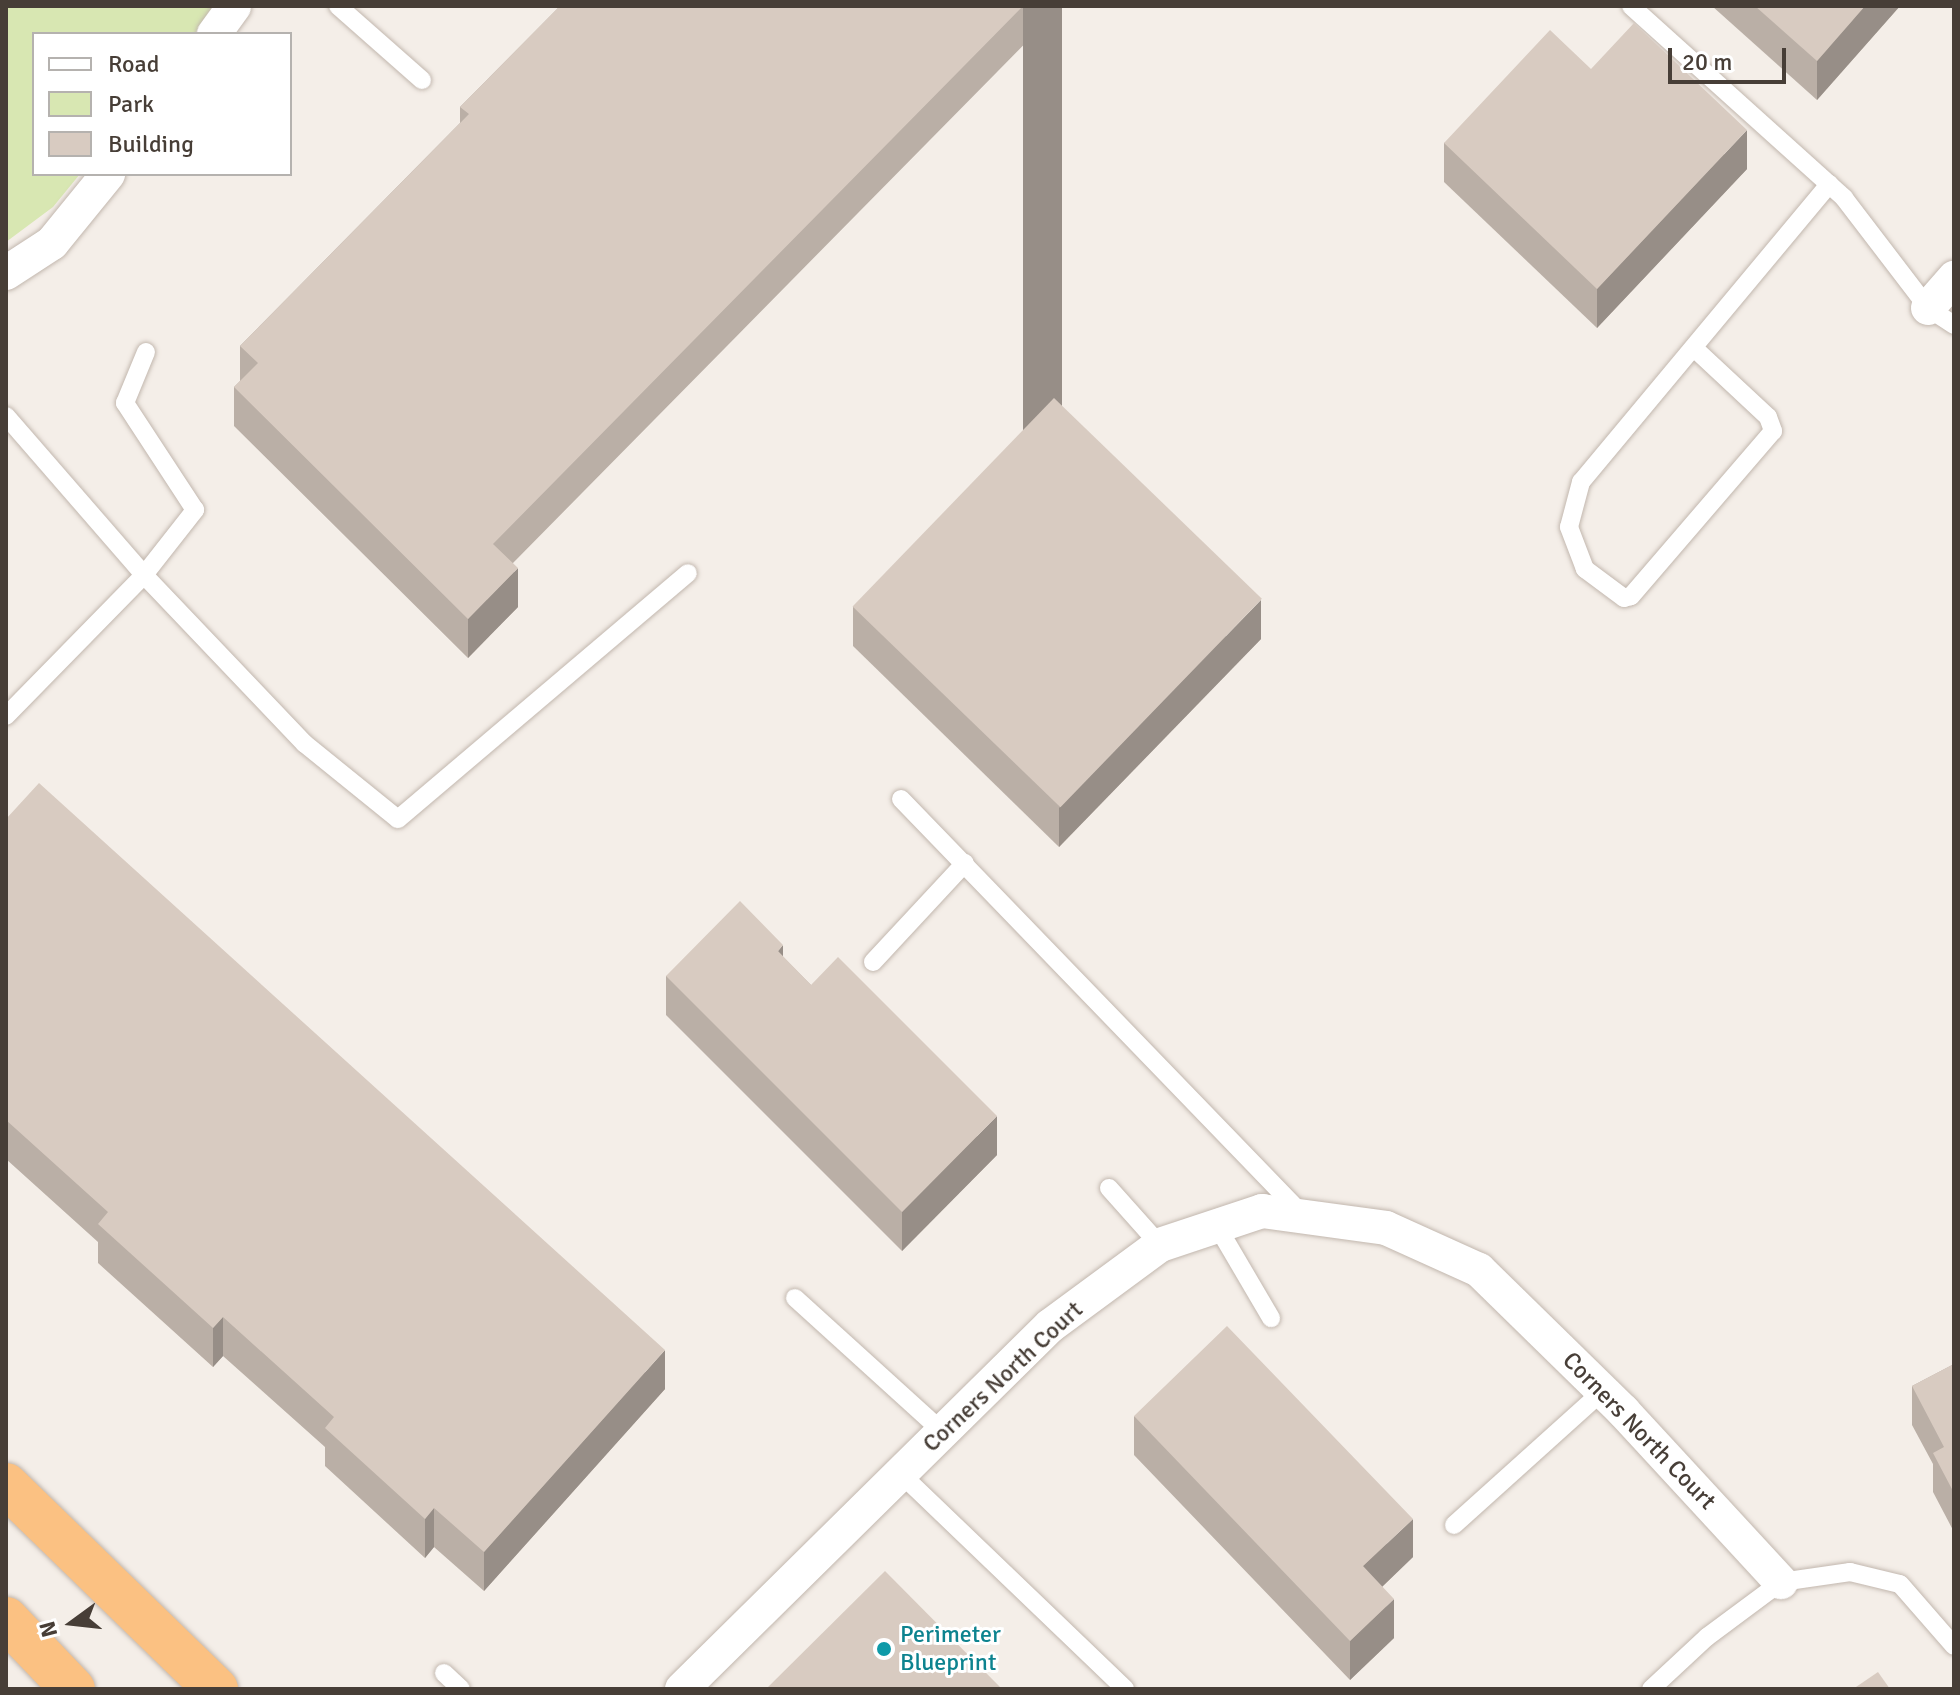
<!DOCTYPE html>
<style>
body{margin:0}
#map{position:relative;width:1960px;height:1695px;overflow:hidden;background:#f4eee8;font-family:Signika,sans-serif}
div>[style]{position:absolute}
.green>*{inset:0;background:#d8e7b2}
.roads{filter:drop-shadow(0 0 2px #c2b7ae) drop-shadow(0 0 2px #c2b7ae)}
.service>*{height:18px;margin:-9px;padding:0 9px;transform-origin:9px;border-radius:9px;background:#fff}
.minor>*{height:34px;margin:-17px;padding:0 17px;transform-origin:17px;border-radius:17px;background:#fff}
.trunk>*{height:44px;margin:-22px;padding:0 22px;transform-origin:22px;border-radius:22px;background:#fbc182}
.wall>*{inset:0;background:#baafa6}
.shaded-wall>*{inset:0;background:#978e87;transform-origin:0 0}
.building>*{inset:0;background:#d8cbc1;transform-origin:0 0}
.dots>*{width:22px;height:22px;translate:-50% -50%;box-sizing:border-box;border:4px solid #fff;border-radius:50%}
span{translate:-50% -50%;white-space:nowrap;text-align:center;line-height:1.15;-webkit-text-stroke:6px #fff;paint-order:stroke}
.street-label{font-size:24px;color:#473e37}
.culture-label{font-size:24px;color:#0d838f}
.left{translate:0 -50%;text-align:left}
.frame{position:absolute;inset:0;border:8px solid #473e37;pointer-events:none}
.legend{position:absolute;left:32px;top:32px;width:260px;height:144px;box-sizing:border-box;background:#fff;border:2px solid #b5b2af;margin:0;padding:10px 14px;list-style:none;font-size:24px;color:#473e37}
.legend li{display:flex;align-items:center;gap:16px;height:40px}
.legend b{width:40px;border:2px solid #b5b2af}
.north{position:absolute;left:32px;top:1583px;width:80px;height:80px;-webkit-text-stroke:6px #fff;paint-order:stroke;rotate:255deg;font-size:22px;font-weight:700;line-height:32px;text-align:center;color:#473e37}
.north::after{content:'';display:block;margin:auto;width:28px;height:36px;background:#473e37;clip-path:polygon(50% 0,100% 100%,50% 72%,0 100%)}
.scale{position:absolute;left:1668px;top:48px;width:118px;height:36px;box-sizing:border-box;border:4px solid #473e37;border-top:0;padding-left:10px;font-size:24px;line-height:28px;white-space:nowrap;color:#473e37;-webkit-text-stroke:6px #fff;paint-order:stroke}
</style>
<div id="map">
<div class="green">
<i style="clip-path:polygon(6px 6px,217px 6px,194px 34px,34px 34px,34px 174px,80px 174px,53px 207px,6px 242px)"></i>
</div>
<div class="roads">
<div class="service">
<i style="left:338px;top:6px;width:112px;rotate:41.4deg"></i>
<i style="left:1631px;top:6px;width:287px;rotate:42deg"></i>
<i style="left:1844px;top:198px;width:138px;rotate:52.6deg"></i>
<i style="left:1928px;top:308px;width:31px;rotate:33deg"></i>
<i style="left:1694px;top:348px;width:101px;rotate:43deg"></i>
<i style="left:1768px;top:417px;width:15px;rotate:70deg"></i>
<i style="left:1773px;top:431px;width:218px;rotate:130.7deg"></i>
<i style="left:1631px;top:596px;width:7px;rotate:164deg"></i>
<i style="left:1624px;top:598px;width:49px;rotate:-143.4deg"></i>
<i style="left:1585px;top:569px;width:45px;rotate:-110.9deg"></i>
<i style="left:1569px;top:527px;width:47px;rotate:-75.1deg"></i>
<i style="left:1581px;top:482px;width:388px;rotate:-50.2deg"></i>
<i style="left:6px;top:416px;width:211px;rotate:49deg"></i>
<i style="left:144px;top:575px;width:233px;rotate:46.4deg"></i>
<i style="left:305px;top:744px;width:119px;rotate:38.9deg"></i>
<i style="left:398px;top:819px;width:380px;rotate:-40.3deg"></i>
<i style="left:6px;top:716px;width:197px;rotate:-45.6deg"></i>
<i style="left:144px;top:575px;width:83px;rotate:-51.9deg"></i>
<i style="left:195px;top:510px;width:128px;rotate:-123.2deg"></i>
<i style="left:125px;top:403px;width:55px;rotate:-67.6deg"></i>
<i style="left:901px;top:799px;width:577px;rotate:45.98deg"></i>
<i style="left:873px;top:962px;width:135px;rotate:-47.1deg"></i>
<i style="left:1109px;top:1188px;width:76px;rotate:48.2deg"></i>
<i style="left:1217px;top:1226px;width:107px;rotate:59.6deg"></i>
<i style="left:795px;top:1298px;width:200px;rotate:42.2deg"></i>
<i style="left:900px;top:1473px;width:312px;rotate:43.8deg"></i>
<i style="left:1454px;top:1525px;width:200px;rotate:-42deg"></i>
<i style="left:444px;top:1673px;width:23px;rotate:43deg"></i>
<i style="left:1651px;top:1689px;width:76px;rotate:-42.9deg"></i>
<i style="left:1707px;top:1637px;width:92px;rotate:-36.6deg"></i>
<i style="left:1781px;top:1582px;width:70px;rotate:-8.2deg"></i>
<i style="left:1850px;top:1572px;width:51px;rotate:13.5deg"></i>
<i style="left:1900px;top:1584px;width:82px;rotate:48.9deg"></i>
</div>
<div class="minor">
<i style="left:214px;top:34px;width:34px;rotate:-54deg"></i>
<i style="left:6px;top:273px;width:55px;rotate:-33.1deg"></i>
<i style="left:52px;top:243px;width:89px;rotate:-50.9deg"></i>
<i style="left:1928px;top:308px;width:40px;rotate:-49deg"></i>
<i style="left:682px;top:1689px;width:517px;rotate:-44.61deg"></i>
<i style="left:1050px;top:1326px;width:137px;rotate:-36.4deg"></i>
<i style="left:1160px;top:1245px;width:108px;rotate:-18.4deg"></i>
<i style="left:1262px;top:1211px;width:125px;rotate:7.8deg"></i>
<i style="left:1386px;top:1228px;width:102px;rotate:24.3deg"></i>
<i style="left:1479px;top:1270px;width:202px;rotate:44.4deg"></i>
<i style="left:1623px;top:1411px;width:233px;rotate:47.3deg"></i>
</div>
<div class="trunk">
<i style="left:6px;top:1485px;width:293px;rotate:44.2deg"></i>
<i style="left:6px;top:1619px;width:97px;rotate:46.3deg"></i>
</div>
</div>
<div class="wall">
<i style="clip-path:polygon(560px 6px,1062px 6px,513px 563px,518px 607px,468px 658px,234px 426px,234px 387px,240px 381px,240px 346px,460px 123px,460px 107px)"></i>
<i style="clip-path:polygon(1712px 6px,1900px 6px,1817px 100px)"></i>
<i style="clip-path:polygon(1591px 69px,1747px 169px,1597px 328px,1444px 182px,1444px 143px)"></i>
<i style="clip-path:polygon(853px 607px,1261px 639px,1059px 847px,853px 646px)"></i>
<i style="clip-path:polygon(6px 819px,665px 1389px,484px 1591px,434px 1547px,425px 1558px,325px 1466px,325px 1447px,223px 1356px,213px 1367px,98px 1263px,98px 1242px,6px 1159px)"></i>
<i style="clip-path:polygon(783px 957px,811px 985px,997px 1155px,902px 1251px,666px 1015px,666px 976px)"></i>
<i style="clip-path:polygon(1954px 1364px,1954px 1532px,1933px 1492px,1933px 1464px,1912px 1425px,1912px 1386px)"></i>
<i style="clip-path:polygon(1134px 1416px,1413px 1557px,1382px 1587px,1394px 1638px,1350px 1680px,1134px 1455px)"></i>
</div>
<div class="shaded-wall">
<i style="left:1023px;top:6px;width:39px;height:755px"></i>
<i style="clip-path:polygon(1865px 6px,1900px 6px,1817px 100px,1817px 61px)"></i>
<i style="clip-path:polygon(1747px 130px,1747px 169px,1597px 328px,1597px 289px)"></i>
<i style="clip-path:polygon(518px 568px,518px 607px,468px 658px,468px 619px)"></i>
<i style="clip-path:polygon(1261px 600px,1261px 639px,1059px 847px,1059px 808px)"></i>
<i style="clip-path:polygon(783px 945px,783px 984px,778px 951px)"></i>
<i style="clip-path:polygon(997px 1116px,997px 1155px,902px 1251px,902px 1212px)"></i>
<i style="clip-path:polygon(223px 1317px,223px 1356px,213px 1367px,213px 1328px)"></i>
<i style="clip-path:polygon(665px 1350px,665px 1389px,484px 1591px,484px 1552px)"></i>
<i style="clip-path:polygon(434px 1508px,434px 1547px,425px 1558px,425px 1519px)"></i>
<i style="clip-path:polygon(1413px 1519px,1413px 1557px,1363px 1605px,1363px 1566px)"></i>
<i style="clip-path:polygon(1394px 1599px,1394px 1638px,1350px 1680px,1350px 1641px)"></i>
</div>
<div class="building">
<i style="clip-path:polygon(560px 6px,1023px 6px,493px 544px,518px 568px,468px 619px,234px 387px,258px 363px,240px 346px,469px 114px,460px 107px)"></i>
<i style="clip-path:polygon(1755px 6px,1865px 6px,1817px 61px)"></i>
<i style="clip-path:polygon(1634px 23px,1747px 130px,1597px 289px,1444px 143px,1550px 30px,1591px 69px)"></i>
<i style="left:1054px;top:398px;width:289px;height:290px;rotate:44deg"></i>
<i style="clip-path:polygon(39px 783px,665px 1350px,484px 1552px,434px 1508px,425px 1519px,325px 1428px,334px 1417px,223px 1317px,213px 1328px,98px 1224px,108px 1212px,6px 1120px,6px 819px)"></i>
<i style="clip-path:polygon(740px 901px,783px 945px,778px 951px,811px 985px,838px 957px,997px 1116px,902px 1212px,666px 976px)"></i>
<i style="clip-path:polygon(1227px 1326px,1413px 1519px,1363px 1566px,1394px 1599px,1350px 1641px,1134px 1416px)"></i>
<i style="clip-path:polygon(1954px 1364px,1954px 1493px,1933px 1453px,1944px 1447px,1912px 1386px)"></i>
<i style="clip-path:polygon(885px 1571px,1002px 1689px,766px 1689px)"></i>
<i style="clip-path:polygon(1878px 1672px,1890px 1689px,1853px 1689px)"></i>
</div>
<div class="dots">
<i style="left:884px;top:1649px;background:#0f9aa8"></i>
</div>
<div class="street-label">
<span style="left:1003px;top:1377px;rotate:-43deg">Corners North Court</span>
<span style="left:1639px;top:1431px;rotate:46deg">Corners North Court</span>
</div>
<div class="culture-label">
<span class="left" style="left:900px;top:1649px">Perimeter<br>Blueprint</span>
</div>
<div class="frame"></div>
<ul class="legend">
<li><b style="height:10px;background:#fff"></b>Road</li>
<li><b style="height:22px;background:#d8e7b2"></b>Park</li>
<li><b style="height:22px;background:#d8cbc1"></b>Building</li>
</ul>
<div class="north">N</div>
<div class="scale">20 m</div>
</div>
